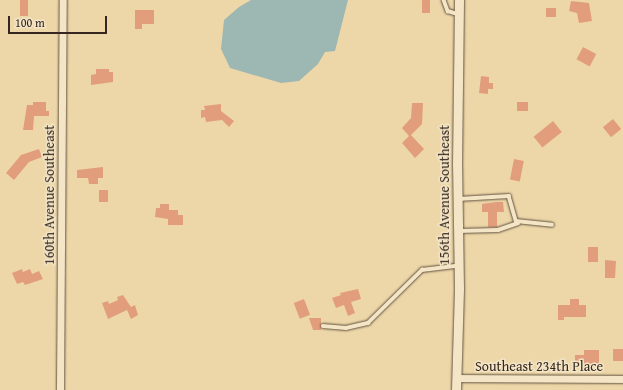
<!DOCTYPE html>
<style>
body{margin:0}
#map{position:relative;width:623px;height:390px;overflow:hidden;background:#edd7a8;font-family:"Gentium Book Plus",serif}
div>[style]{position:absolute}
.water>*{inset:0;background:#9db7b3}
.building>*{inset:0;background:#e29e7c;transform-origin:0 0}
.roads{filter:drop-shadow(0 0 1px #635341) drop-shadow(0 0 1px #635341)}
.service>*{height:3.5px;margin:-1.75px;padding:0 1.75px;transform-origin:1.75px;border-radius:1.75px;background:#f3e5c6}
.minor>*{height:7px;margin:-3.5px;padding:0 3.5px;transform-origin:3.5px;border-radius:3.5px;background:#f3e5c6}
.tertiary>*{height:9px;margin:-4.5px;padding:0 4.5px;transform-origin:4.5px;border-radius:4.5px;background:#f3e5c6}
span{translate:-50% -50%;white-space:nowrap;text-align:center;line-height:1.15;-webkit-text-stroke:3px #f3e5c6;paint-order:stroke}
.street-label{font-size:14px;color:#35271f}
.scale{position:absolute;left:8px;top:16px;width:99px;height:18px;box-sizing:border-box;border:2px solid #35271f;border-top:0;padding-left:5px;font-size:12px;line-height:14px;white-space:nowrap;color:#35271f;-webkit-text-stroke:3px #f3e5c6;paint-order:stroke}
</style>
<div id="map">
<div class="water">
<i style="clip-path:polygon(251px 0,348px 0,335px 51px,325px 52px,318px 64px,299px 81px,281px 83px,230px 68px,221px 49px,224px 20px,239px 7px)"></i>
</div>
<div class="building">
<i style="left:20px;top:0;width:8px;height:16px"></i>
<i style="left:422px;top:0;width:8px;height:13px"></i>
<i style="clip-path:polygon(571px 1px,589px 3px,592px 21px,579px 23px,577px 13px,569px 11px)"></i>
<i style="left:546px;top:8px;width:10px;height:9px"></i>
<i style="clip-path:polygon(135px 10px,154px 10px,154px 24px,142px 24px,142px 29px,135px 29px)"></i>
<i style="left:583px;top:47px;width:15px;height:14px;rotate:28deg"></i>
<i style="clip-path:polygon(96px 69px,109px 69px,109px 72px,113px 72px,113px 82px,91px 85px,91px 75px,96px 74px)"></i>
<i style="clip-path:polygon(481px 76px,489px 77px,489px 83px,493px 83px,493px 89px,488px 89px,488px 94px,479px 93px)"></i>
<i style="clip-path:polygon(33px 102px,46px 102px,46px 111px,49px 111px,49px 116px,34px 116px,33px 130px,23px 130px,27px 105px,33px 105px)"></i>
<i style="left:517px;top:102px;width:11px;height:9px"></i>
<i style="clip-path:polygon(412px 103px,423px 103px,422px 124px,411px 135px,424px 149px,415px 158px,402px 143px,409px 136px,402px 128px,411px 118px)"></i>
<i style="clip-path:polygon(221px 104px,221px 111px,234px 121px,229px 127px,222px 120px,206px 122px,205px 117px,201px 118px,201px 110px,205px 110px,204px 106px)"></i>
<i style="left:613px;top:119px;width:13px;height:13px;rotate:51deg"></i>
<i style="left:553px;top:121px;width:14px;height:25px;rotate:51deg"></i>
<i style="clip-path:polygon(39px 149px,42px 157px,29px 162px,14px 180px,6px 173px,21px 155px)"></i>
<i style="left:514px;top:159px;width:10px;height:21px;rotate:11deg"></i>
<i style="clip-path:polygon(103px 167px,103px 178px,98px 178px,98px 184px,89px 184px,88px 178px,77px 178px,77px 170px)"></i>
<i style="left:99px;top:190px;width:9px;height:12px"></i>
<i style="clip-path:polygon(496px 202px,503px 202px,504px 212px,497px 212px,497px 227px,488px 227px,488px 212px,482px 212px,482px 204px)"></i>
<i style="clip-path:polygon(160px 204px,169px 204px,169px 210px,178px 210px,178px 215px,183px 215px,183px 225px,168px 225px,168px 219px,155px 217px,156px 208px,160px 208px)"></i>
<i style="left:588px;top:247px;width:10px;height:15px"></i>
<i style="clip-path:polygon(605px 260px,616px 261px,615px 278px,605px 278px)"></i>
<i style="clip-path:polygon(22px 269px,23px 272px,30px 269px,32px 274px,39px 271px,43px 279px,25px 285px,23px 282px,17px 284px,12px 273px)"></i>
<i style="clip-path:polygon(358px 289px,361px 299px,351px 302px,355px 313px,348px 316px,344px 305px,336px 308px,332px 298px,341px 295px,340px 293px)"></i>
<i style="clip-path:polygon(123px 295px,131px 307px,135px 305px,138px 315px,131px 319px,127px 310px,108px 319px,102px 303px,108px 301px,109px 304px,118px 300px,117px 297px)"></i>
<i style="left:304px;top:299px;width:17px;height:11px;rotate:69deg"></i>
<i style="clip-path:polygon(570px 299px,579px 299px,579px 305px,586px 305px,586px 317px,564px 317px,564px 320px,558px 320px,558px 305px,570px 305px)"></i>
<i style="clip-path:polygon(309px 318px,321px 318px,321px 330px,313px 330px)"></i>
<i style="left:613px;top:349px;width:10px;height:12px"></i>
<i style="clip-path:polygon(584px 350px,599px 350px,599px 364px,575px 365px,575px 355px,584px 355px)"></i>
</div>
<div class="roads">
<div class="service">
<i style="left:444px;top:0;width:12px;rotate:70deg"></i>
<i style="left:448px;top:11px;width:10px;rotate:17deg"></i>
<i style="left:458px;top:199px;width:51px;rotate:-3.4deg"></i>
<i style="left:509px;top:196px;width:26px;rotate:74deg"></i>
<i style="left:516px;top:221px;width:36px;rotate:6deg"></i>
<i style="left:458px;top:231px;width:40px;rotate:-1.4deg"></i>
<i style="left:498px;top:230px;width:21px;rotate:-19deg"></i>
<i style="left:323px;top:326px;width:23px;rotate:5deg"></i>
<i style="left:346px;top:328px;width:23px;rotate:-13deg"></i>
<i style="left:368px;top:323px;width:76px;rotate:-44.5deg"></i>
<i style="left:422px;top:270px;width:35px;rotate:-7deg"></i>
</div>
<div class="minor">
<i style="left:456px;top:378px;width:167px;rotate:0.3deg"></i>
<i style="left:60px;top:390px;width:390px;rotate:-89.6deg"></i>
</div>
<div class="tertiary">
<i style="left:456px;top:390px;width:102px;rotate:-88.3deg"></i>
<i style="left:459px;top:288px;width:123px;rotate:-90.9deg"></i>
<i style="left:457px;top:165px;width:165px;rotate:-89.3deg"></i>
</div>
</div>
<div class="street-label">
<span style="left:49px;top:195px;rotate:-90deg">160th Avenue Southeast</span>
<span style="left:444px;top:195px;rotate:-90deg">156th Avenue Southeast</span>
<span style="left:539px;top:366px">Southeast 234th Place</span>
</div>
<div class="scale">100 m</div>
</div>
